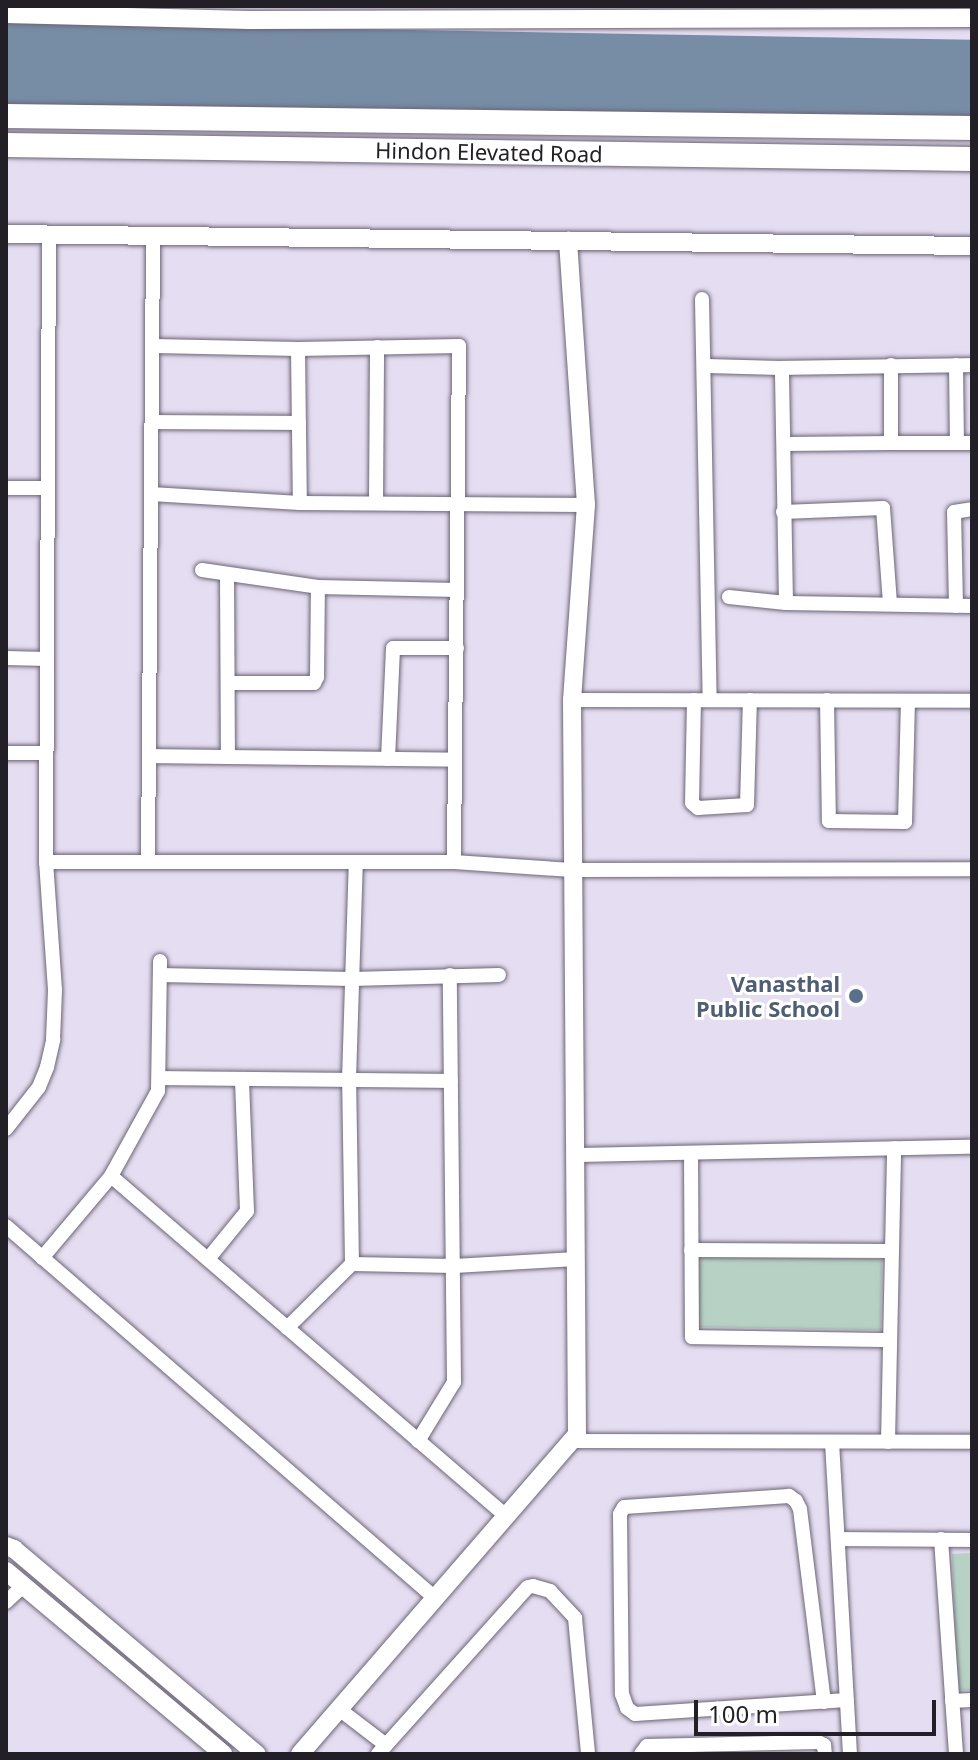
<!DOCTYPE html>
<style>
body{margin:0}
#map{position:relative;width:978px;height:1760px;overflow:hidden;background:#e5ddf1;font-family:"Noto Sans",sans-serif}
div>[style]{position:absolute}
.green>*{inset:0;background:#b7d2c4;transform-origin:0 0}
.water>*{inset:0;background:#768da5;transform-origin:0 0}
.roads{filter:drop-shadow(0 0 2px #6c6576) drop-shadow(0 0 2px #6c6576)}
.street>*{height:14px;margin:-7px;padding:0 7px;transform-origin:7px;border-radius:7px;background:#fff}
.secondary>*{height:18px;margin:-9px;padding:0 9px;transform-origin:9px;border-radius:9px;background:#fff}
.highway>*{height:24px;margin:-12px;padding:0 12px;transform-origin:12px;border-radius:12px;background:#fff}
.dots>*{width:22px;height:22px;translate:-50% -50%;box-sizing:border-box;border:4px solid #fff;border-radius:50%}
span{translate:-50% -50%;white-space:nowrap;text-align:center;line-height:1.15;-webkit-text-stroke:6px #fff;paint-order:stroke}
.street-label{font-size:22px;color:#221f26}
.service-label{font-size:22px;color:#4e5e75;font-weight:700}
.right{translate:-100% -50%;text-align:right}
.frame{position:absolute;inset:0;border:8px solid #221f26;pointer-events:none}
.scale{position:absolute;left:694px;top:1700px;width:242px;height:36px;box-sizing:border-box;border:4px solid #221f26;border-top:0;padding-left:10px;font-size:24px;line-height:28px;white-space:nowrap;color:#221f26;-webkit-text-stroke:6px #fff;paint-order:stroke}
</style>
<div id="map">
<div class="green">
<i style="left:699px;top:1256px;width:183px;height:71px;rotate:1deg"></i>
<i style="clip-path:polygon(972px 1553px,972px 1690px,957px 1690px,952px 1554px)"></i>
</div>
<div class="water">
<i style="left:6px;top:23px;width:966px;height:100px;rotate:1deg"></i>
</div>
<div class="roads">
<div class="street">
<i style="left:702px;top:299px;width:401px;rotate:88.9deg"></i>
<i style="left:154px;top:346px;width:144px;rotate:1.2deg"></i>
<i style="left:298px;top:349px;width:161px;rotate:-1.1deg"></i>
<i style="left:459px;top:346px;width:516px;rotate:90.56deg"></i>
<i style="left:298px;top:349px;width:154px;rotate:89.3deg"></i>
<i style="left:956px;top:365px;width:78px;rotate:89.3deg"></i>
<i style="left:957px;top:443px;width:15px"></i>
<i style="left:705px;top:366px;width:77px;rotate:1.5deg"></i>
<i style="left:154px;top:422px;width:145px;rotate:0.4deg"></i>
<i style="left:891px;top:443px;width:66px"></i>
<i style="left:785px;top:444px;width:106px;rotate:-0.5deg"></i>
<i style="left:891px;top:443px;width:78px;rotate:-90deg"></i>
<i style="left:6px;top:488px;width:42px"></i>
<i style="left:151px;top:494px;width:149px;rotate:3.5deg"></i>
<i style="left:300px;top:503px;width:286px;rotate:0.4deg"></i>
<i style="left:376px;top:502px;width:155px;rotate:-89.6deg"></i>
<i style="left:783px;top:512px;width:100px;rotate:-2.3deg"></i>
<i style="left:883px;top:508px;width:95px;rotate:85.8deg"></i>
<i style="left:202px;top:570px;width:117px;rotate:8.3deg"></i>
<i style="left:318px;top:587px;width:139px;rotate:1.2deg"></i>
<i style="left:227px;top:577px;width:180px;rotate:89.7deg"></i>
<i style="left:729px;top:597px;width:57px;rotate:6deg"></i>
<i style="left:786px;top:603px;width:186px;rotate:0.9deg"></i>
<i style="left:786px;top:603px;width:235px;rotate:-91deg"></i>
<i style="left:782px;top:368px;width:190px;rotate:-0.9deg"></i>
<i style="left:956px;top:606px;width:94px;rotate:-91.2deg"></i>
<i style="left:954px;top:512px;width:18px;rotate:-9deg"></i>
<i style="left:6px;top:658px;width:41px;rotate:1.4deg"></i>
<i style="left:228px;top:683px;width:86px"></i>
<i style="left:314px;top:683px;width:7px;rotate:-63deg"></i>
<i style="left:317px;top:677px;width:90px;rotate:-89.4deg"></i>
<i style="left:572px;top:700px;width:400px;rotate:0.1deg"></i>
<i style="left:694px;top:700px;width:103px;rotate:91.1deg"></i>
<i style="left:692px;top:803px;width:8px;rotate:40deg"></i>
<i style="left:698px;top:808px;width:49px;rotate:-3.5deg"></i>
<i style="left:747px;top:805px;width:105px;rotate:-88.4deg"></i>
<i style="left:827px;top:700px;width:121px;rotate:89.1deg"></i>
<i style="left:829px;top:821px;width:76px;rotate:0.8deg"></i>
<i style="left:905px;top:822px;width:119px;rotate:-88.6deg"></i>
<i style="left:6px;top:753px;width:40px"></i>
<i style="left:149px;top:756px;width:306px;rotate:0.7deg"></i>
<i style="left:388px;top:759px;width:111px;rotate:-87.4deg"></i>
<i style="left:393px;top:648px;width:64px"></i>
<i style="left:46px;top:862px;width:408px"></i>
<i style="left:454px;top:862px;width:118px;rotate:3.9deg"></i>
<i style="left:572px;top:870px;width:400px;rotate:-0.1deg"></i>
<i style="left:148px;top:862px;width:626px;rotate:-89.54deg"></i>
<i style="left:160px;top:975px;width:192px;rotate:1.2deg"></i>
<i style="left:352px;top:979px;width:147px;rotate:-1.6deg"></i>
<i style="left:160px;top:1078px;width:291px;rotate:0.6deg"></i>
<i style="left:6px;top:1129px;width:53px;rotate:-51.8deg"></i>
<i style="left:39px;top:1087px;width:22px;rotate:-68deg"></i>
<i style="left:47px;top:1067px;width:28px;rotate:-77deg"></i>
<i style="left:53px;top:1040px;width:50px;rotate:-87.7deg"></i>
<i style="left:55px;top:990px;width:128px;rotate:-94deg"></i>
<i style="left:46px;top:862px;width:628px;rotate:-89.73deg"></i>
<i style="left:691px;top:1153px;width:184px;rotate:89.7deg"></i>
<i style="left:692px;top:1337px;width:198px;rotate:0.9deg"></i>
<i style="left:575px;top:1155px;width:397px;rotate:-1.2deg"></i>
<i style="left:111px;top:1176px;width:521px;rotate:40.72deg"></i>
<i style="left:6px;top:1226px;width:568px;rotate:40.93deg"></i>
<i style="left:691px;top:1250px;width:201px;rotate:0.3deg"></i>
<i style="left:42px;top:1258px;width:107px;rotate:-49.9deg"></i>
<i style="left:111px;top:1176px;width:97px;rotate:-61.1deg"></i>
<i style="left:158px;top:1091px;width:130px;rotate:-89.1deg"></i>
<i style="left:208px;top:1259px;width:62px;rotate:-50.9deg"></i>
<i style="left:247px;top:1211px;width:132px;rotate:-92.2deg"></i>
<i style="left:352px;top:1264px;width:102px;rotate:1.1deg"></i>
<i style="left:454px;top:1266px;width:122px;rotate:-3.3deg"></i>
<i style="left:287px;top:1328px;width:91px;rotate:-44.6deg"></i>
<i style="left:352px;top:1264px;width:184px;rotate:-90.9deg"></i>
<i style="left:349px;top:1080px;width:218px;rotate:-88.2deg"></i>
<i style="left:418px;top:1441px;width:69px;rotate:-58.6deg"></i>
<i style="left:454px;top:1382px;width:407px;rotate:-90.6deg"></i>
<i style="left:571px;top:1441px;width:401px;rotate:0.1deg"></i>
<i style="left:832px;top:1442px;width:313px;rotate:86.7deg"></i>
<i style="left:888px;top:1442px;width:294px;rotate:-88.8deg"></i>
<i style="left:838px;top:1539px;width:134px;rotate:0.4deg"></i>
<i style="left:941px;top:1539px;width:216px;rotate:86deg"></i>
<i style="left:6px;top:1602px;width:25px;rotate:-43deg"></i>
<i style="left:952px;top:1701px;width:20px;rotate:-3deg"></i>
<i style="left:824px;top:1702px;width:194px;rotate:-97.1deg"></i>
<i style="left:800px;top:1509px;width:9px;rotate:-117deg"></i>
<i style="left:796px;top:1501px;width:9px;rotate:-144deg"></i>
<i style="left:789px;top:1496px;width:165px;rotate:176.2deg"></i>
<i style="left:624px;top:1507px;width:8px;rotate:120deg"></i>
<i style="left:620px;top:1514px;width:180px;rotate:89.4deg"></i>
<i style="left:622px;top:1694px;width:15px;rotate:70deg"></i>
<i style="left:627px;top:1708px;width:10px;rotate:37deg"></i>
<i style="left:635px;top:1714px;width:212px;rotate:-3.8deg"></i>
<i style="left:339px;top:1709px;width:59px;rotate:37.5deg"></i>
<i style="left:386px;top:1745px;width:12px;rotate:132deg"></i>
<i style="left:386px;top:1745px;width:212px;rotate:-48.1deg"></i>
<i style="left:528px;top:1587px;width:5px;rotate:-11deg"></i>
<i style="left:533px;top:1586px;width:18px;rotate:16deg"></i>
<i style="left:550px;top:1591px;width:37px;rotate:47deg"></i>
<i style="left:575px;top:1618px;width:137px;rotate:84.5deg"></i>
<i style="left:641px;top:1754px;width:10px;rotate:-53deg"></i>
<i style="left:647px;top:1746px;width:171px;rotate:-1.3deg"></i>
<i style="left:818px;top:1742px;width:7px;rotate:27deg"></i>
<i style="left:824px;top:1745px;width:9px;rotate:84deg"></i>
</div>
<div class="secondary">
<i style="left:6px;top:14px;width:243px;rotate:1.4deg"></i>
<i style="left:249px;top:20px;width:723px;rotate:-0.16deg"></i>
<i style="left:6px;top:234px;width:966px;rotate:0.71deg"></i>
<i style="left:6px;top:1546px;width:9px;rotate:21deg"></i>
<i style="left:14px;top:1549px;width:318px;rotate:40.2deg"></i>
<i style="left:6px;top:1571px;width:284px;rotate:40.1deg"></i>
<i style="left:300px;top:1754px;width:423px;rotate:-49.1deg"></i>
<i style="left:577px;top:1434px;width:734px;rotate:-90.39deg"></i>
<i style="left:572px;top:700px;width:196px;rotate:-85.9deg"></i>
<i style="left:586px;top:505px;width:265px;rotate:-93.9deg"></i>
</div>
<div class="highway">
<i style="left:6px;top:116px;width:966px;rotate:0.71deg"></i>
<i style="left:6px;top:145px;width:966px;rotate:0.83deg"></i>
</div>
</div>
<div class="dots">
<i style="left:856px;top:996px;background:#5c6f8a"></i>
</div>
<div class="street-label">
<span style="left:489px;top:152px;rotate:1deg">Hindon Elevated Road</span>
</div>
<div class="service-label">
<span class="right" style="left:840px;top:996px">Vanasthal<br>Public School</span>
</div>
<div class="frame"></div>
<div class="scale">100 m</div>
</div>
